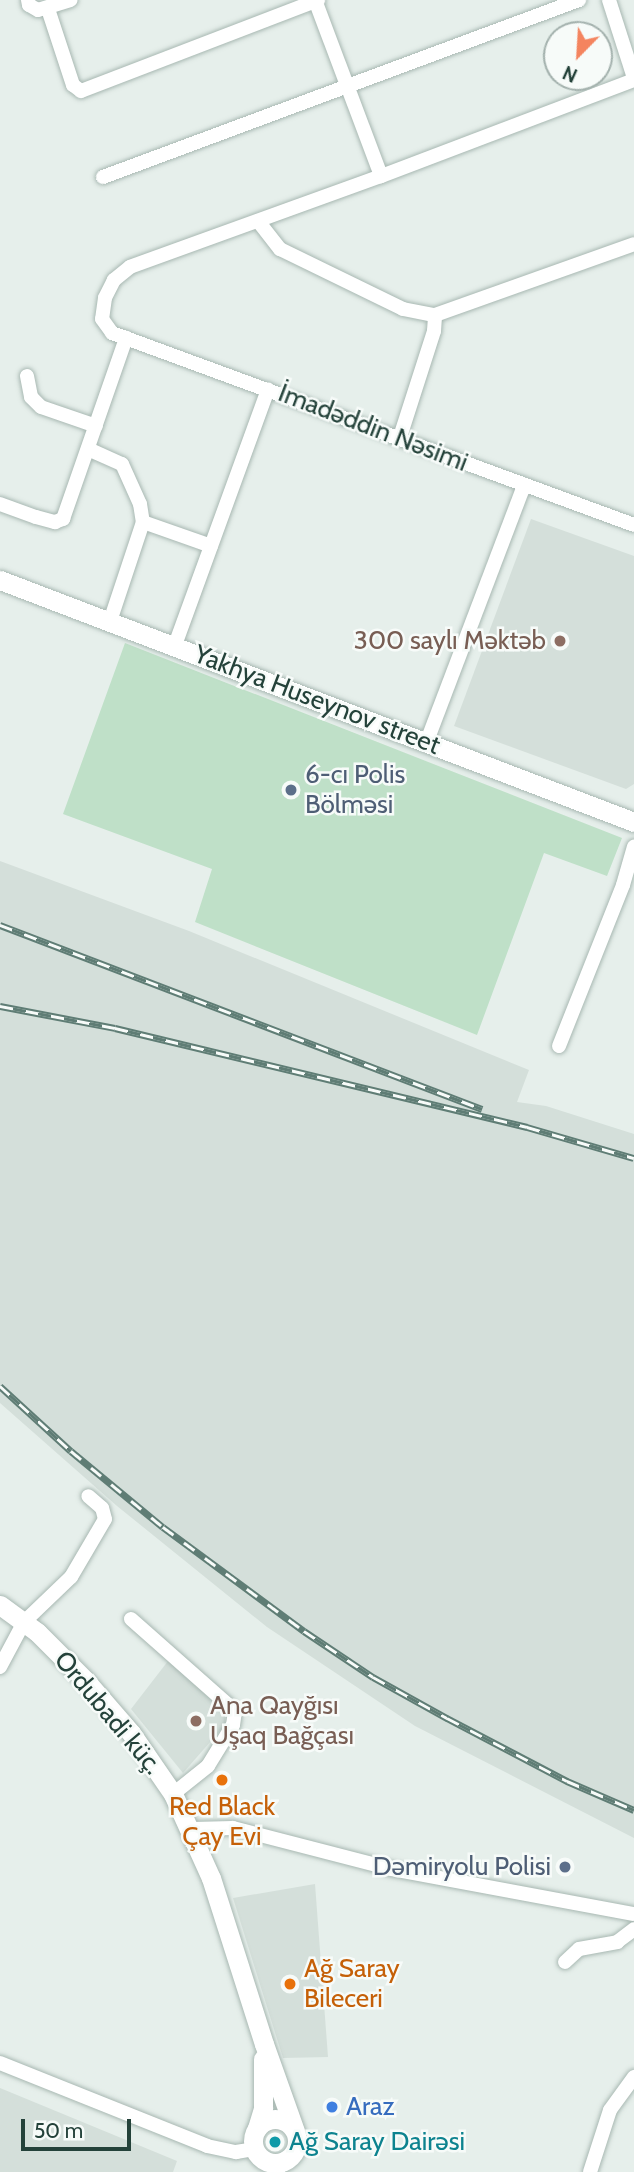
<!DOCTYPE html>
<meta charset="utf-8">
<style>
body{margin:0}
#map{position:relative;width:634px;height:2172px;overflow:hidden;background:#e6efeb;font-family:Cabin,sans-serif}
div>[style]{position:absolute}
.built>*{inset:0;background:#d4dfda}
.green>*{inset:0;background:#bfe0c8}
.roads{filter:drop-shadow(0 0 2px #a8b8b2) drop-shadow(0 0 2px #a8b8b2)}
.minor>*{height:14px;margin:-7px;padding:0 7px;transform-origin:7px;border-radius:7px;background:#fff}
.tertiary>*{height:16px;margin:-8px;padding:0 8px;transform-origin:8px;border-radius:8px;background:#fff}
.secondary>*{height:19px;margin:-9.5px;padding:0 9.5px;transform-origin:9.5px;border-radius:9.5px;background:#fff}
.secondary>.ring{margin:-9.5px;padding:0;box-sizing:content-box;background:none;border:19px solid #fff;border-radius:50%}
.rail>*{height:7px;margin-top:-3.5px;transform-origin:0;background:repeating-linear-gradient(90deg,#f7fbf9 0 13px,#5f7d75 0 26px);box-sizing:border-box;border-block:2px solid #5f7d75}
.dots>*{width:19px;height:19px;translate:-50% -50%;box-sizing:border-box;border:4px solid #f7fbf9;border-radius:50%}
span{translate:-50% -50%;white-space:nowrap;text-align:center;line-height:1.15;-webkit-text-stroke:5px #f7fbf9;paint-order:stroke}
.street-label{font-size:26px;color:#24423a}
.education-label{font-size:26px;color:#785e54}
.right{translate:-100% -50%;text-align:right}
.left{translate:0 -50%;text-align:left}
.service-label{font-size:26px;color:#4e5e75}
.food-label{font-size:26px;color:#c56008}
.shop-label{font-size:26px;color:#366cbe}
.culture-label{font-size:26px;color:#0d838f}
.north{position:absolute;left:543px;top:21px;width:70px;height:70px;box-sizing:border-box;background:#f7fbf9;border:2px solid #a3b1ad;border-radius:50%;rotate:204deg;font-size:19px;font-weight:700;line-height:28px;text-align:center;color:#24423a}
.north::after{content:'';display:block;margin:auto;width:24px;height:32px;background:#f4845f;clip-path:polygon(50% 0,100% 100%,50% 72%,0 100%)}
.scale{position:absolute;left:21px;top:2119px;width:110px;height:32px;box-sizing:border-box;border:4px solid #24423a;border-top:0;padding-left:9px;font-size:21px;line-height:24px;white-space:nowrap;color:#24423a;-webkit-text-stroke:5px #f7fbf9;paint-order:stroke}
</style>
<div id="map">
<div class="built">
<i style="clip-path:polygon(531px 519px,634px 556px,634px 784px,626px 789px,454px 726px)"></i>
<i style="clip-path:polygon(0 861px,189px 931px,529px 1070px,517px 1102px,546px 1106px,634px 1134px,634px 1838px,415px 1726px,267px 1627px,117px 1506px,0 1403px)"></i>
<i style="clip-path:polygon(168px 1661px,225px 1712px,225px 1725px,183px 1773px,131px 1709px)"></i>
<i style="clip-path:polygon(315px 1884px,328px 2057px,283px 2058px,233px 1898px)"></i>
<i style="clip-path:polygon(0 2088px,177px 2161px,173px 2172px,0 2172px)"></i>
</div>
<div class="green">
<i style="clip-path:polygon(125px 643px,622px 838px,607px 876px,544px 853px,477px 1035px,195px 922px,212px 869px,63px 814px)"></i>
</div>
<div class="roads">
<div class="minor">
<i style="left:28px;top:0;width:5px;rotate:79deg"></i>
<i style="left:29px;top:5px;width:10px;rotate:29deg"></i>
<i style="left:38px;top:10px;width:34px;rotate:-17deg"></i>
<i style="left:315px;top:0;width:188px;rotate:69.4deg"></i>
<i style="left:609px;top:0;width:82px;rotate:72.2deg"></i>
<i style="left:48px;top:9px;width:80px;rotate:71.8deg"></i>
<i style="left:73px;top:85px;width:10px;rotate:37deg"></i>
<i style="left:81px;top:91px;width:254px;rotate:-21deg"></i>
<i style="left:634px;top:80px;width:271px;rotate:159.2deg"></i>
<i style="left:381px;top:176px;width:267px;rotate:160.1deg"></i>
<i style="left:130px;top:267px;width:21px;rotate:141deg"></i>
<i style="left:114px;top:280px;width:20px;rotate:117deg"></i>
<i style="left:105px;top:298px;width:21px;rotate:98deg"></i>
<i style="left:102px;top:319px;width:17px;rotate:54deg"></i>
<i style="left:112px;top:333px;width:556px;rotate:20.19deg"></i>
<i style="left:103px;top:177px;width:508px;rotate:-20.4deg"></i>
<i style="left:258px;top:221px;width:36px;rotate:52deg"></i>
<i style="left:280px;top:249px;width:137px;rotate:26deg"></i>
<i style="left:403px;top:309px;width:33px;rotate:11deg"></i>
<i style="left:435px;top:315px;width:211px;rotate:-19.6deg"></i>
<i style="left:27px;top:376px;width:21px;rotate:79deg"></i>
<i style="left:31px;top:397px;width:14px;rotate:45deg"></i>
<i style="left:41px;top:407px;width:58px;rotate:19.1deg"></i>
<i style="left:400px;top:437px;width:111px;rotate:-72.2deg"></i>
<i style="left:434px;top:331px;width:16px;rotate:-86deg"></i>
<i style="left:88px;top:449px;width:37px;rotate:24deg"></i>
<i style="left:122px;top:464px;width:44px;rotate:65.8deg"></i>
<i style="left:140px;top:504px;width:18px;rotate:81deg"></i>
<i style="left:143px;top:522px;width:104px;rotate:108.4deg"></i>
<i style="left:0;top:504px;width:38px;rotate:20deg"></i>
<i style="left:36px;top:517px;width:20px;rotate:15deg"></i>
<i style="left:55px;top:522px;width:9px;rotate:-21deg"></i>
<i style="left:63px;top:519px;width:192px;rotate:-70.8deg"></i>
<i style="left:143px;top:522px;width:72px;rotate:19.4deg"></i>
<i style="left:175px;top:645px;width:272px;rotate:-70deg"></i>
<i style="left:427px;top:741px;width:274px;rotate:-69.2deg"></i>
<i style="left:559px;top:1046px;width:173px;rotate:-68.3deg"></i>
<i style="left:623px;top:885px;width:40px;rotate:-74deg"></i>
<i style="left:131px;top:1619px;width:139px;rotate:41.5deg"></i>
<i style="left:235px;top:1711px;width:14px;rotate:98deg"></i>
<i style="left:233px;top:1725px;width:48px;rotate:121.4deg"></i>
<i style="left:208px;top:1766px;width:45px;rotate:141.3deg"></i>
<i style="left:0;top:1667px;width:51px;rotate:-61.9deg"></i>
<i style="left:24px;top:1622px;width:65px;rotate:-43.8deg"></i>
<i style="left:71px;top:1577px;width:67px;rotate:-59.6deg"></i>
<i style="left:105px;top:1519px;width:11px;rotate:-105deg"></i>
<i style="left:102px;top:1508px;width:18px;rotate:-139deg"></i>
<i style="left:192px;top:1829px;width:41px;rotate:-1.4deg"></i>
<i style="left:233px;top:1828px;width:163px;rotate:14.5deg"></i>
<i style="left:391px;top:1869px;width:247px;rotate:10.5deg"></i>
<i style="left:565px;top:1962px;width:19px;rotate:-43deg"></i>
<i style="left:579px;top:1949px;width:39px;rotate:-10deg"></i>
<i style="left:617px;top:1942px;width:21px;rotate:-37deg"></i>
<i style="left:0;top:2063px;width:223px;rotate:21.8deg"></i>
<i style="left:207px;top:2146px;width:30px;rotate:12deg"></i>
<i style="left:236px;top:2152px;width:18px;rotate:-9deg"></i>
<i style="left:590px;top:2172px;width:65px;rotate:-72.1deg"></i>
<i style="left:610px;top:2110px;width:41px;rotate:-54deg"></i>
</div>
<div class="tertiary">
<i style="left:277px;top:2172px;width:8px;rotate:-90deg"></i>
</div>
<div class="secondary">
<i style="left:0;top:580px;width:679px;rotate:20.89deg"></i>
<i style="left:0;top:1605px;width:46px;rotate:36.1deg"></i>
<i style="left:37px;top:1632px;width:69px;rotate:45deg"></i>
<i style="left:86px;top:1681px;width:69px;rotate:49.1deg"></i>
<i style="left:131px;top:1733px;width:74px;rotate:55.5deg"></i>
<i style="left:173px;top:1794px;width:92px;rotate:65.7deg"></i>
<i style="left:211px;top:1878px;width:174px;rotate:72.3deg"></i>
<i style="left:264px;top:2044px;width:92px;rotate:70.4deg"></i>
<i class="ring" style="left:253px;top:2119px;width:25px;height:25px"></i>
<i style="left:257px;top:2128px;width:21px;rotate:-73deg"></i>
<i style="left:263px;top:2108px;width:49px;rotate:-90deg"></i>
</div>
</div>
<div class="rail">
<i style="left:0;top:925px;width:516px;rotate:20.89deg"></i>
<i style="left:0;top:1006px;width:117px;rotate:10.8deg"></i>
<i style="left:115px;top:1028px;width:424px;rotate:13.5deg"></i>
<i style="left:527px;top:1127px;width:111px;rotate:16.2deg"></i>
<i style="left:0;top:1386px;width:96px;rotate:42.5deg"></i>
<i style="left:71px;top:1451px;width:119px;rotate:39.6deg"></i>
<i style="left:163px;top:1527px;width:175px;rotate:36.4deg"></i>
<i style="left:304px;top:1631px;width:83px;rotate:33.7deg"></i>
<i style="left:373px;top:1677px;width:85px;rotate:29deg"></i>
<i style="left:447px;top:1718px;width:136px;rotate:27.7deg"></i>
<i style="left:567px;top:1781px;width:73px;rotate:23.4deg"></i>
</div>
<div class="dots">
<i style="left:560px;top:641px;background:#8d6e63"></i>
<i style="left:291px;top:790px;background:#5c6f8a"></i>
<i style="left:196px;top:1721px;background:#8d6e63"></i>
<i style="left:222px;top:1780px;background:#e8710a"></i>
<i style="left:565px;top:1867px;background:#5c6f8a"></i>
<i style="left:290px;top:1984px;background:#e8710a"></i>
<i style="left:332px;top:2107px;background:#3f7fe0"></i>
<i style="left:275px;top:2142px;background:#0f9aa8"></i>
</div>
<div class="street-label">
<span style="left:373px;top:428px;rotate:21deg">İmadəddin Nəsimi</span>
<span style="left:317px;top:700px;rotate:21deg">Yakhya Huseynov street</span>
<span style="left:108px;top:1713px;rotate:50deg">Ordubadi küç.</span>
</div>
<div class="education-label">
<span class="right" style="left:546px;top:641px">300 saylı Məktəb</span>
<span class="left" style="left:210px;top:1721px">Ana Qayğısı<br>Uşaq Bağçası</span>
</div>
<div class="service-label">
<span class="left" style="left:305px;top:790px">6-cı Polis<br>Bölməsi</span>
<span class="right" style="left:551px;top:1867px">Dəmiryolu Polisi</span>
</div>
<div class="food-label">
<span style="left:222px;top:1822px">Red Black<br>Çay Evi</span>
<span class="left" style="left:304px;top:1984px">Ağ Saray<br>Bileceri</span>
</div>
<div class="shop-label">
<span class="left" style="left:346px;top:2107px">Araz</span>
</div>
<div class="culture-label">
<span class="left" style="left:289px;top:2142px">Ağ Saray Dairəsi</span>
</div>
<div class="north">N</div>
<div class="scale">50 m</div>
</div>
